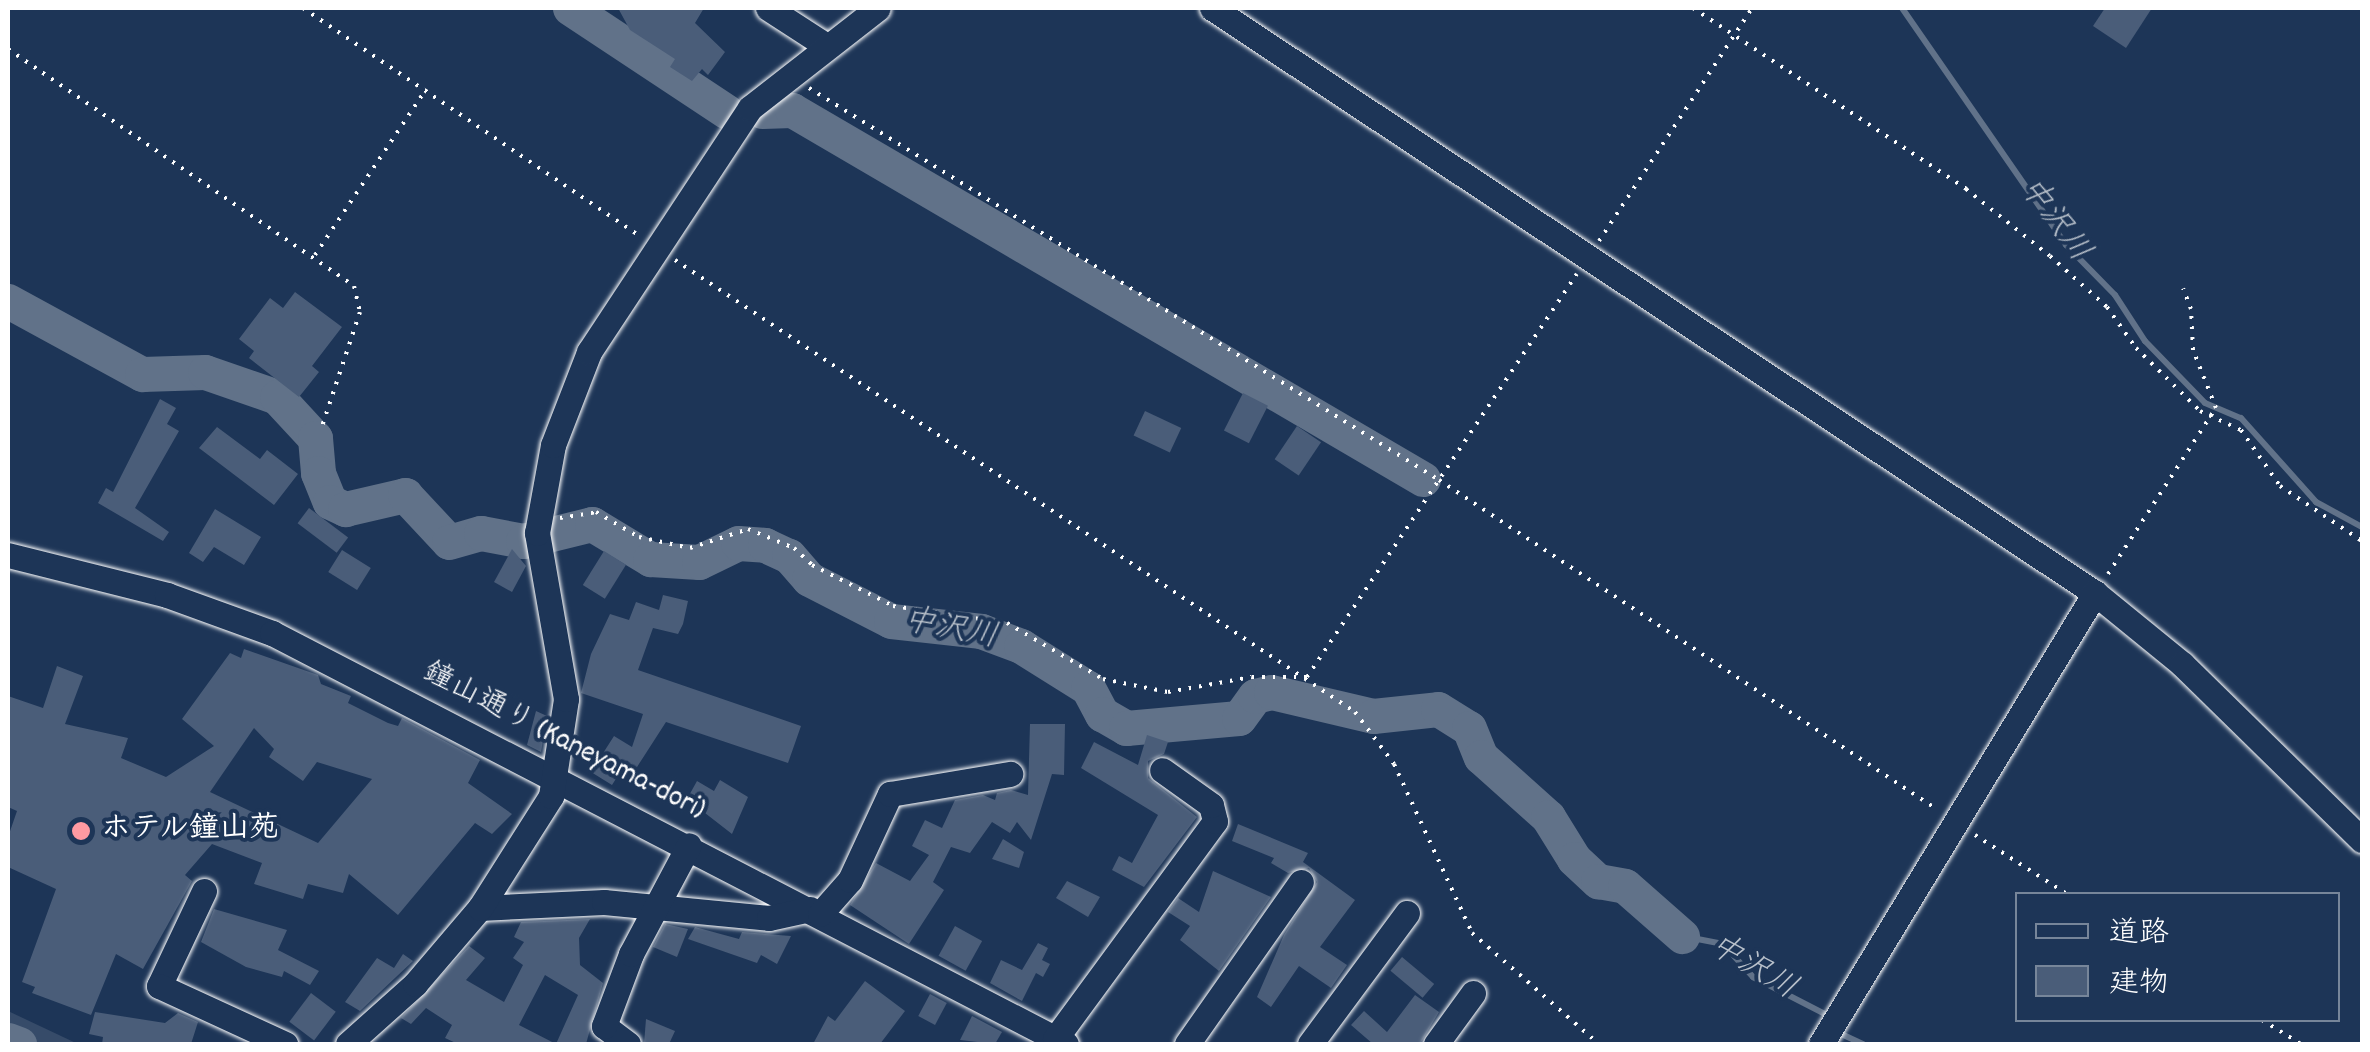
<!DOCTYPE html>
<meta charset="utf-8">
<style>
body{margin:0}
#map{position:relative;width:2370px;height:1052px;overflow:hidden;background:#1d3557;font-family:Dekko,"Klee One",sans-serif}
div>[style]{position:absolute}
.green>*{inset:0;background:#364b69}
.stream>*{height:6px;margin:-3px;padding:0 3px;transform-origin:3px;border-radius:3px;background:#617289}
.river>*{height:35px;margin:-17.5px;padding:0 17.5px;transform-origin:17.5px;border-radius:17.5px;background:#617289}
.building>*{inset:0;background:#4a5d79;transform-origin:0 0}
.path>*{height:4px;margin-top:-2px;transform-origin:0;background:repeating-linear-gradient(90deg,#fff 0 2.5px,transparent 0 10.5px)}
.roads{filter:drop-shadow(0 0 2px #fff) drop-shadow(0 0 2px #fff)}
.minor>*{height:25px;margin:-12.5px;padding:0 12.5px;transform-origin:12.5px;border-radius:12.5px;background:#1d3557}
.dots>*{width:28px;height:28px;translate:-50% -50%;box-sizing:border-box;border:5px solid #1d3557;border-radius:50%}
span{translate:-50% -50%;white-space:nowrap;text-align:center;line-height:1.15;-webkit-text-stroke:8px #1d3557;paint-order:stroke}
.street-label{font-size:30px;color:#fff}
.poi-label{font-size:30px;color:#fff;font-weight:700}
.left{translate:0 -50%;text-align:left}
.water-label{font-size:32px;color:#b8c0ca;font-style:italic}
.frame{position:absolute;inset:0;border:10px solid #fff;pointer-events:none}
.legend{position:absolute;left:2015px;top:892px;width:325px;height:130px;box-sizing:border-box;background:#1d3557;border:2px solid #77869a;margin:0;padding:12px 18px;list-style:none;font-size:30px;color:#fff}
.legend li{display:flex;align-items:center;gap:20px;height:50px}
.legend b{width:50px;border:2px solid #77869a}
</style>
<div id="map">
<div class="green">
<i style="clip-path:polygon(8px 1011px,78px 1044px,8px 1044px)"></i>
</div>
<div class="stream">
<i style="left:1902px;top:8px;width:288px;rotate:55.3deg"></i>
<i style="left:2066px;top:245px;width:70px;rotate:45.6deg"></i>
<i style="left:2115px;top:295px;width:55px;rotate:56.9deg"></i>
<i style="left:2145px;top:341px;width:86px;rotate:45.9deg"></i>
<i style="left:2205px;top:403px;width:39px;rotate:23deg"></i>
<i style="left:2241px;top:418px;width:113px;rotate:48.2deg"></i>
<i style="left:2316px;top:502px;width:52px;rotate:28.5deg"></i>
<i style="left:1682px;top:936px;width:42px;rotate:11deg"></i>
<i style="left:1723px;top:944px;width:45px;rotate:47.7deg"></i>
<i style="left:1753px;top:977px;width:85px;rotate:27.2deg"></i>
<i style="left:1837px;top:1032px;width:29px;rotate:25deg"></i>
</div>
<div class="river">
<i style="left:570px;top:8px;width:188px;rotate:33.5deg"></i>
<i style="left:762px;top:111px;width:30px;rotate:-2deg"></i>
<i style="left:792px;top:110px;width:731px;rotate:30.32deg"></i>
<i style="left:8px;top:301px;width:153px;rotate:28.6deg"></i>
<i style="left:142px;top:374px;width:63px;rotate:-1.8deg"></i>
<i style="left:205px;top:372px;width:76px;rotate:19.1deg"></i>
<i style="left:277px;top:397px;width:56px;rotate:47.2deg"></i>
<i style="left:315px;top:438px;width:35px;rotate:85deg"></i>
<i style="left:318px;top:473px;width:31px;rotate:68deg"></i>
<i style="left:330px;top:502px;width:17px;rotate:25deg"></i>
<i style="left:345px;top:509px;width:62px;rotate:-13.1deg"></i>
<i style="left:405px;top:495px;width:64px;rotate:46.9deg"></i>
<i style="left:449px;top:542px;width:33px;rotate:-16deg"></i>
<i style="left:481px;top:533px;width:43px;rotate:10.8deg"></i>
<i style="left:523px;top:541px;width:71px;rotate:-13.8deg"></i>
<i style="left:592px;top:524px;width:68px;rotate:31.1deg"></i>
<i style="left:650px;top:559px;width:49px;rotate:3.5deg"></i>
<i style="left:699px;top:562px;width:43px;rotate:-26deg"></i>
<i style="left:738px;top:543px;width:27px;rotate:4deg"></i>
<i style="left:765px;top:545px;width:26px;rotate:25deg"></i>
<i style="left:789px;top:556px;width:30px;rotate:49deg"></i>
<i style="left:809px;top:579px;width:92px;rotate:27.1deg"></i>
<i style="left:891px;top:621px;width:91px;rotate:6.3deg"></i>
<i style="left:981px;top:631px;width:43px;rotate:20.6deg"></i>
<i style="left:1021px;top:646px;width:79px;rotate:32.1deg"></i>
<i style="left:1088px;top:688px;width:30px;rotate:62deg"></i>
<i style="left:1102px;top:714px;width:28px;rotate:30deg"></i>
<i style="left:1126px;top:728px;width:113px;rotate:-5.1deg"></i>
<i style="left:1239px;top:718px;width:27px;rotate:-54deg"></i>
<i style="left:1255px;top:696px;width:16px;rotate:-14deg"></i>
<i style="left:1271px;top:692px;width:105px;rotate:13.2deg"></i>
<i style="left:1373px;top:716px;width:65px;rotate:-6.1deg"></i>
<i style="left:1438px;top:709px;width:36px;rotate:32deg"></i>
<i style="left:1469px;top:728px;width:31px;rotate:68deg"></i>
<i style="left:1481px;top:757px;width:90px;rotate:41.8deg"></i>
<i style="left:1548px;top:817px;width:49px;rotate:58.2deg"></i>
<i style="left:1574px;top:859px;width:33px;rotate:43deg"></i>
<i style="left:1598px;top:881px;width:27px;rotate:10deg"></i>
<i style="left:1625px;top:886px;width:76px;rotate:41.3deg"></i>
<i style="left:8px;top:1040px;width:12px;rotate:20deg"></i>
</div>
<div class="building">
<i style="clip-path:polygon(618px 8px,704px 8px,695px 23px,725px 52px,708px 75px,702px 69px,692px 81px,670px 67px,675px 59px,630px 30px)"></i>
<i style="clip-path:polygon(2105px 8px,2152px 8px,2126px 48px,2093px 26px)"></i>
<i style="clip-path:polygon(295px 292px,342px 327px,312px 366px,319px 372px,299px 397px,249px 358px,254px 351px,239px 339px,270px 298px,283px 308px)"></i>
<i style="left:1243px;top:393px;width:28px;height:42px;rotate:27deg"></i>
<i style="clip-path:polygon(160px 399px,176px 408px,167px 424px,179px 431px,135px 508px,169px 532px,163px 541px,98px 503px,106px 488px,113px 492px)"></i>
<i style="left:1145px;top:411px;width:40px;height:27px;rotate:25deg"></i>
<i style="left:1297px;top:426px;width:29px;height:40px;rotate:34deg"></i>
<i style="clip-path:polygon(217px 427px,260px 459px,267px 450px,298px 474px,274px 505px,199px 448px)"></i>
<i style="left:309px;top:508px;width:49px;height:19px;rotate:37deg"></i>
<i style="clip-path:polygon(215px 509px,261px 537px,244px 565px,214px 547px,203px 562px,189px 553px)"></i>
<i style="clip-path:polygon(512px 549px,526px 566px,512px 592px,494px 582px)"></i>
<i style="left:342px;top:550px;width:34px;height:26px;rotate:32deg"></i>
<i style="left:604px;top:551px;width:26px;height:40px;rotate:32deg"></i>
<i style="clip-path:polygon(663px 595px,688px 601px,683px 624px,678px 634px,653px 628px,638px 670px,801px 726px,788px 763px,666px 722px,628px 781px,622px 778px,628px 760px,612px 785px,591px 772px,614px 736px,632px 747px,643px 714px,581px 693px,591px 654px,610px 614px,629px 620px,636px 602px,659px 610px)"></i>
<i style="clip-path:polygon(evenodd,244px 649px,318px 675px,321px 684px,351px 696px,348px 703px,388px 723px,398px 726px,402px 718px,480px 760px,468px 783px,512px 814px,492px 834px,475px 823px,398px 915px,349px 874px,343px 893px,308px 884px,303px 899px,254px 884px,262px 863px,212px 844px,185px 875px,192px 881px,143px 969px,116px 954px,91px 1015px,32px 993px,35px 987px,22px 982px,56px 889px,8px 867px,8px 837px,17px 811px,8px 807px,8px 696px,43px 708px,57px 666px,83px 676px,65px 724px,128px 738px,121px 758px,166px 777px,214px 746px,182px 719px,230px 653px,241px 658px,244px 649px,254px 728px,274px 749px,269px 757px,303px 781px,317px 762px,372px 779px,318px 843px,210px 792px,254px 728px)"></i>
<i style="clip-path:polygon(536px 711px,547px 716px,541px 752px,527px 745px)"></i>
<i style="clip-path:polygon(1030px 724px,1065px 724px,1064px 775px,1052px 774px,1031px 840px,1017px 822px,1010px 833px,992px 822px,970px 853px,951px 847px,933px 882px,944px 890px,909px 944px,850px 905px,876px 863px,910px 881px,929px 855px,912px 846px,925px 820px,942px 828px,955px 800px,983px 795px,995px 800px,997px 793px,1011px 790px,1028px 795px)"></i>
<i style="clip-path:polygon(1147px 735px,1168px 742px,1164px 754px,1148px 761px,1148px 778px,1197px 817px,1144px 887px,1112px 870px,1119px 856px,1132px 863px,1158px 815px,1081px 768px,1094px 742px,1138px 765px)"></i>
<i style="clip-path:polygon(720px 780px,748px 797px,732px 834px,687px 799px,697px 781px,714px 791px)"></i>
<i style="clip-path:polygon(1238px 824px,1308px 853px,1303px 862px,1355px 900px,1320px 947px,1347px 965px,1331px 988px,1299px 966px,1271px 1007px,1257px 997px,1284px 935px,1317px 882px,1309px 868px,1288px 873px,1271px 863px,1274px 858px,1232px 841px)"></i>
<i style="clip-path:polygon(1003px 839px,1024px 852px,1019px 868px,992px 859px)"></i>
<i style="clip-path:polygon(1213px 871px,1271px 897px,1219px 971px,1180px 940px,1190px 926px,1168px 912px,1178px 898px,1199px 912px)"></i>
<i style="clip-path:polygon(1067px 881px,1100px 897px,1088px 917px,1056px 898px)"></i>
<i style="clip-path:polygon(214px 909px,287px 930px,278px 950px,319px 971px,310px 985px,284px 971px,282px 977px,246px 967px,201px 942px)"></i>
<i style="clip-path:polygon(evenodd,590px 919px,579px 938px,580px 965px,603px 983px,586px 1044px,458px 1044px,445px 1038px,452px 1025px,426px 1008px,411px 1024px,401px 1018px,469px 946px,485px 958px,466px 980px,504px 1002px,523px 965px,513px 958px,524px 942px,514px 937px,521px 922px,590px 919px,545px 975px,578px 995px,556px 1044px,519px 1025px,545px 975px)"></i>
<i style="clip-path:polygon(665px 924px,688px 929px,677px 957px,653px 947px)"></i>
<i style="left:955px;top:926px;width:31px;height:34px;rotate:29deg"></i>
<i style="clip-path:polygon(695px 927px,739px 939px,742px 932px,791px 936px,777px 964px,761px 955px,757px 963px,688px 939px)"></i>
<i style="clip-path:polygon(1038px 943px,1048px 948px,1042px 960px,1050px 964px,1043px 977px,1036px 973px,1022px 1001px,990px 983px,1001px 960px,1022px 970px)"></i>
<i style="clip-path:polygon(403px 954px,413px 961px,360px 1011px,345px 1002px,377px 958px,394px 968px)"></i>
<i style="left:1402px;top:957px;width:42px;height:18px;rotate:40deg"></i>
<i style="clip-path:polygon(865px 981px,905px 1011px,880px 1044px,813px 1044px,828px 1016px,835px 1021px)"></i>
<i style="left:311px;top:993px;width:31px;height:36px;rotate:37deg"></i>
<i style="left:930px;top:994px;width:19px;height:25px;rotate:28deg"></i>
<i style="clip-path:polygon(1415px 995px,1439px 1012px,1420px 1044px,1373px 1044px,1351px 1025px,1364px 1011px,1387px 1032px)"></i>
<i style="clip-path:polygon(95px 1012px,165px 1023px,178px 1013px,198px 1022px,191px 1044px,102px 1044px,103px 1037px,89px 1034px)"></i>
<i style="clip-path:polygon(972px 1016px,1002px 1032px,995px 1044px,960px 1040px)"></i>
<i style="clip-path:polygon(646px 1019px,675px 1031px,669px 1044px,644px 1044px)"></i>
</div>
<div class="path">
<i style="left:303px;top:8px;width:405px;rotate:34.1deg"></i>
<i style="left:1693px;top:8px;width:328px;rotate:33.5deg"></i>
<i style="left:1966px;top:189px;width:107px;rotate:38.6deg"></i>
<i style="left:2050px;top:256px;width:76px;rotate:41.8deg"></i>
<i style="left:2107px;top:307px;width:50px;rotate:54.7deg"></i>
<i style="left:2136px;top:348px;width:90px;rotate:44.5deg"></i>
<i style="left:2200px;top:411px;width:45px;rotate:24.9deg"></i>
<i style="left:2241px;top:430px;width:68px;rotate:55.1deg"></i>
<i style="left:2280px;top:486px;width:99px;rotate:33.9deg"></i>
<i style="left:8px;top:49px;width:419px;rotate:34.4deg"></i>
<i style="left:354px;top:286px;width:27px;rotate:77deg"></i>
<i style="left:360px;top:312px;width:123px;rotate:108.4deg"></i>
<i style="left:809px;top:88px;width:742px;rotate:31.89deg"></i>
<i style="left:1439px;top:480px;width:598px;rotate:33.48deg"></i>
<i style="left:1599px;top:241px;width:279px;rotate:-56.7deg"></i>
<i style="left:315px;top:255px;width:200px;rotate:-56.2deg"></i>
<i style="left:675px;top:260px;width:817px;rotate:33.61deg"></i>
<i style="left:1355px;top:712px;width:65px;rotate:53.1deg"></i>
<i style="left:1394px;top:764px;width:186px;rotate:65.2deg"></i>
<i style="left:1472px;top:933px;width:169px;rotate:41.2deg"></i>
<i style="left:560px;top:518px;width:36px;rotate:-9deg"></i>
<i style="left:596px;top:512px;width:50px;rotate:30.2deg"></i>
<i style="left:639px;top:537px;width:52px;rotate:12.2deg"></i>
<i style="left:690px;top:548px;width:61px;rotate:-18.1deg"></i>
<i style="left:748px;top:529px;width:50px;rotate:22.4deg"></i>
<i style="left:794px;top:548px;width:25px;rotate:43deg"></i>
<i style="left:812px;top:565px;width:91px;rotate:26.8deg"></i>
<i style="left:893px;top:606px;width:115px;rotate:8.5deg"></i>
<i style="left:1007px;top:623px;width:111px;rotate:30.3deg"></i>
<i style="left:1103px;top:679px;width:66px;rotate:11.3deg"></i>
<i style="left:1168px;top:692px;width:85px;rotate:-10.1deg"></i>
<i style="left:1252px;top:677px;width:55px"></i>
<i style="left:2108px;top:574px;width:198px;rotate:-57deg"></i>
<i style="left:2216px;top:408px;width:62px;rotate:-111.6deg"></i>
<i style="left:2193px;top:350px;width:41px;rotate:-92.8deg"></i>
<i style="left:2191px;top:309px;width:22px;rotate:-111deg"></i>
<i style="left:1307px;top:677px;width:485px;rotate:-56.2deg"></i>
<i style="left:1975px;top:835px;width:109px;rotate:32.7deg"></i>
<i style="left:2262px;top:1020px;width:46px;rotate:31.6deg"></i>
</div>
<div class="roads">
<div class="minor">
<i style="left:768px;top:8px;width:68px;rotate:33deg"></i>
<i style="left:1212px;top:8px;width:1059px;rotate:33.53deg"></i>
<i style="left:2095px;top:593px;width:112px;rotate:39.2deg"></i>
<i style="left:2182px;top:664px;width:252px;rotate:44.4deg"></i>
<i style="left:8px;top:555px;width:164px;rotate:14.1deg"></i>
<i style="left:167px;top:595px;width:112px;rotate:19.9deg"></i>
<i style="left:272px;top:633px;width:894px;rotate:27.37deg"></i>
<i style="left:204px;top:891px;width:105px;rotate:115.3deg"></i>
<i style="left:159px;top:986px;width:139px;rotate:24.7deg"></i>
<i style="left:480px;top:908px;width:124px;rotate:-2.8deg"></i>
<i style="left:604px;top:902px;width:166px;rotate:5.5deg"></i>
<i style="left:769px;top:918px;width:42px;rotate:-12.4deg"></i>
<i style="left:820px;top:914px;width:45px;rotate:-48.6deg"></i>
<i style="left:850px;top:880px;width:95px;rotate:-65.1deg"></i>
<i style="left:890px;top:794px;width:122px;rotate:-9.5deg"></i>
<i style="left:1055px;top:1039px;width:270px;rotate:-53.7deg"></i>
<i style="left:1215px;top:821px;width:16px;rotate:-104deg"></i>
<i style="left:1211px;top:805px;width:60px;rotate:-144.5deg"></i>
<i style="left:348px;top:1044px;width:90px;rotate:-41.8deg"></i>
<i style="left:415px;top:984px;width:100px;rotate:-49.5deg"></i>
<i style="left:480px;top:908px;width:133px;rotate:-57.6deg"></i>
<i style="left:551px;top:796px;width:98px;rotate:-81.2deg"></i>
<i style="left:566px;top:699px;width:169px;rotate:-99.9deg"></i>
<i style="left:537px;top:533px;width:89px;rotate:-79.7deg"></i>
<i style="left:553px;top:445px;width:100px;rotate:-68.8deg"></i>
<i style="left:589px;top:352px;width:292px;rotate:-56.6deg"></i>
<i style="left:750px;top:108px;width:162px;rotate:-38deg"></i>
<i style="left:628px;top:1044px;width:30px;rotate:-143deg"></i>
<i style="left:604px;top:1026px;width:77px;rotate:-69.4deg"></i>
<i style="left:631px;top:954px;width:123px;rotate:-62deg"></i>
<i style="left:1187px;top:1044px;width:198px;rotate:-54.9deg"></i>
<i style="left:1310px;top:1044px;width:163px;rotate:-53.5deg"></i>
<i style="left:1436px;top:1044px;width:63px;rotate:-54deg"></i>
<i style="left:1821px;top:1044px;width:528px;rotate:-58.72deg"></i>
</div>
</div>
<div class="dots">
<i style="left:81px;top:831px;background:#ff9aa2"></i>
</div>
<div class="street-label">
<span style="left:563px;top:743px;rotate:27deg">鐘山通り (Kaneyama-dori)</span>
</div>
<div class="poi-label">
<span class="left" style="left:101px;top:831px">ホテル鐘山苑</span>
</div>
<div class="water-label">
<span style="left:2053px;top:221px;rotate:53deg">中沢川</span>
<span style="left:950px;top:631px;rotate:11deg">中沢川</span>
<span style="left:1752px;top:969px;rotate:31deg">中沢川</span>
</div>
<div class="frame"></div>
<ul class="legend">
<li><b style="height:12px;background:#1d3557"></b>道路</li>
<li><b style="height:28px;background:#4a5d79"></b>建物</li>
</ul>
</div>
